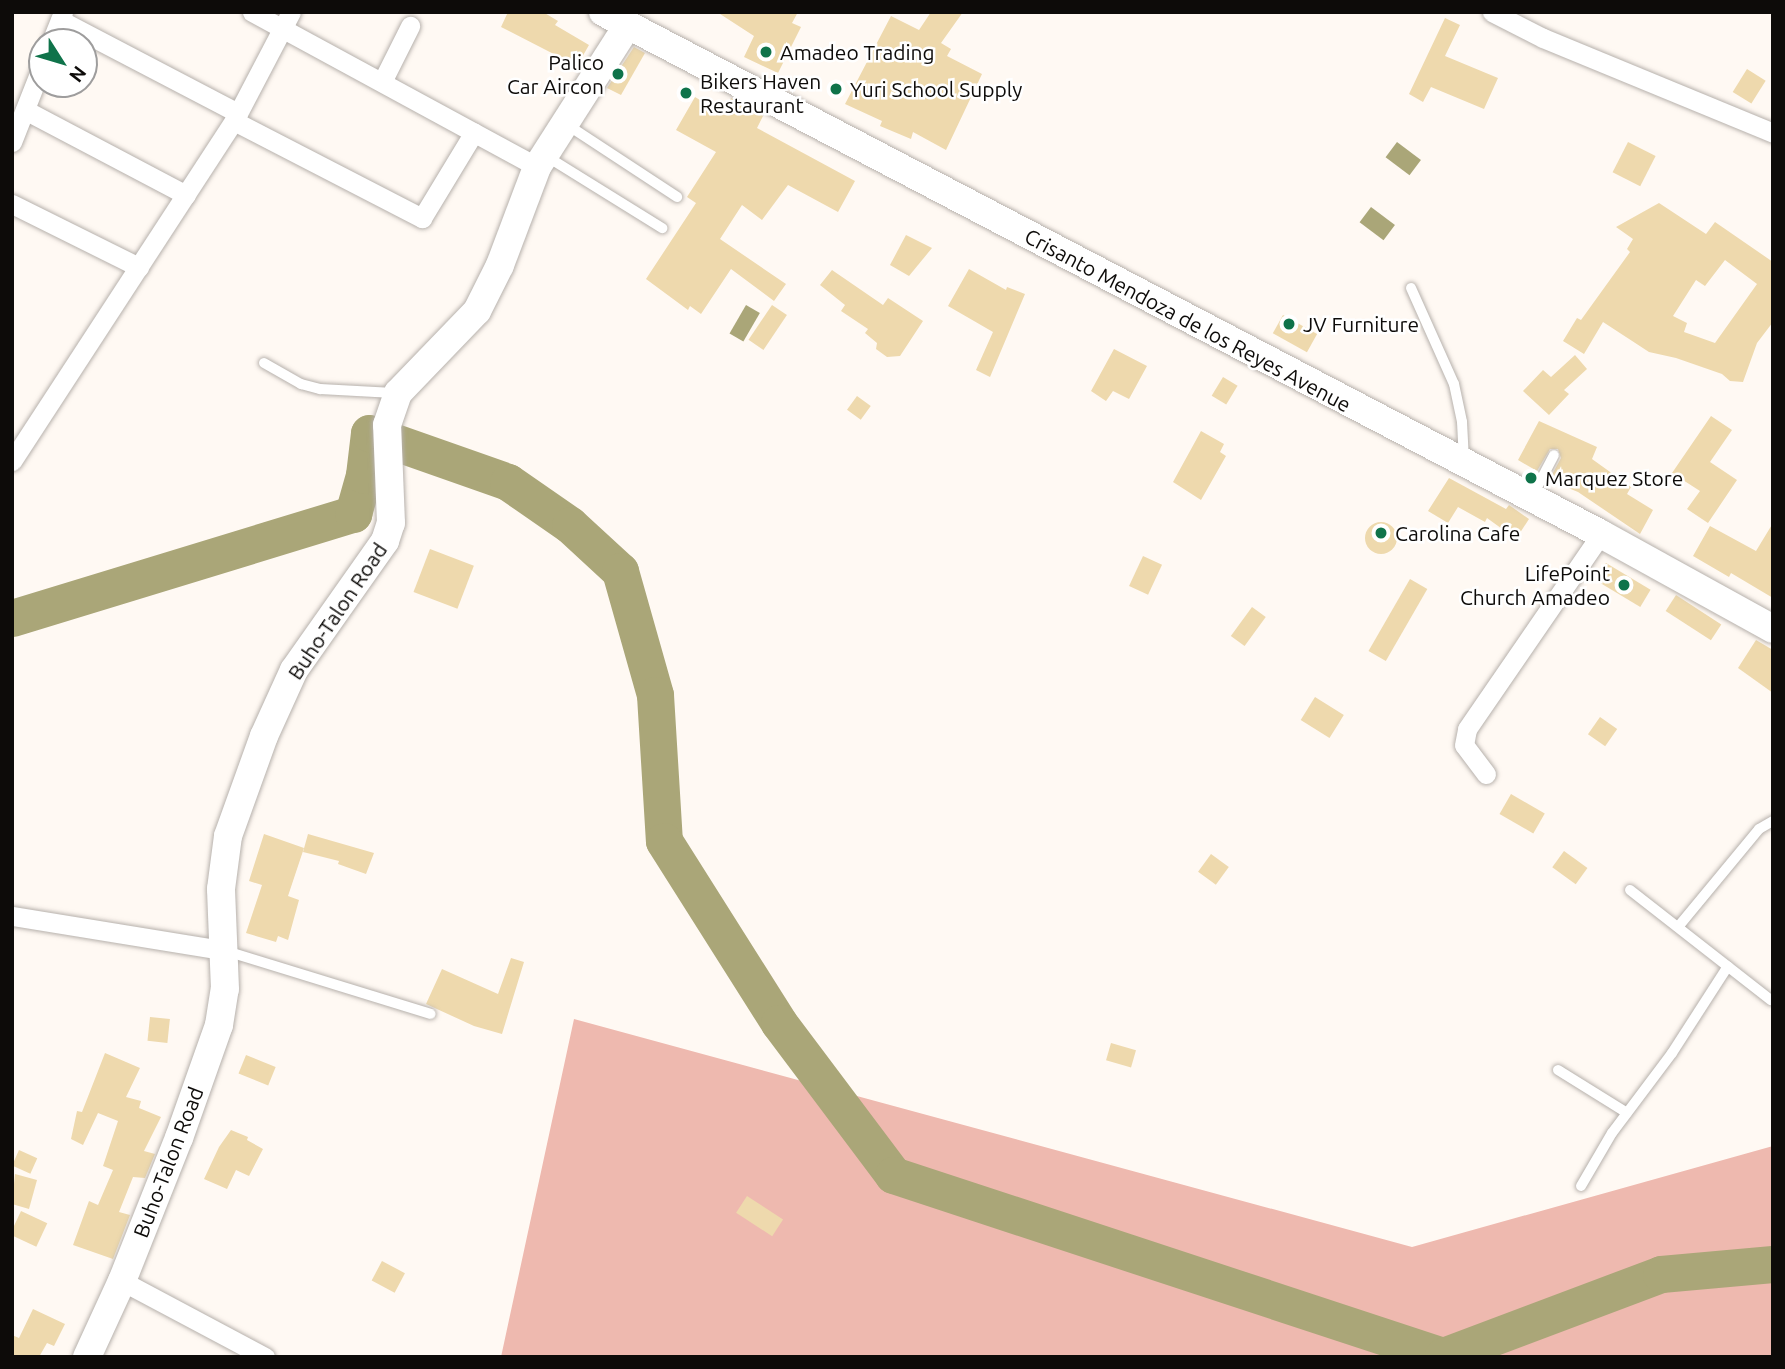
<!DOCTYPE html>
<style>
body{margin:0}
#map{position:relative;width:1785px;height:1369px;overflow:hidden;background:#fff9f3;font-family:Ubuntu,sans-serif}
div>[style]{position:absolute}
.forest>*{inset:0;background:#eeb9af}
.water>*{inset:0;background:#aaa678;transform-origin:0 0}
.river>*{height:37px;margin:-18.5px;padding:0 18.5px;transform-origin:18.5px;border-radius:18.5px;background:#aaa678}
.building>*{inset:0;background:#eed9ad;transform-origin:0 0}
.round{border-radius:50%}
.roads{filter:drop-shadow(0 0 2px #b7b1ac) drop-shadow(0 0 2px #b7b1ac)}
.lane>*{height:10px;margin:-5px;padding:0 5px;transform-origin:5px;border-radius:5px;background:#fff}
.street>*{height:19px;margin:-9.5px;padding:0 9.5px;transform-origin:9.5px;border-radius:9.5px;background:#fff}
.secondary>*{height:28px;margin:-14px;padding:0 14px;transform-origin:14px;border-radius:14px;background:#fff}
.dots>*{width:19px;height:19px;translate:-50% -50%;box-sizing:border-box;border:4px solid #fff;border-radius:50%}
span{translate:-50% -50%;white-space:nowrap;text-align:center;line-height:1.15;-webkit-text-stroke:5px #fff;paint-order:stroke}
.poi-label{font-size:21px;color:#0d0b09}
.left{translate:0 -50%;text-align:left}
.right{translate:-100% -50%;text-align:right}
.street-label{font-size:21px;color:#0d0b09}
.frame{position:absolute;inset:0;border:14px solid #0d0b09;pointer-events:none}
.north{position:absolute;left:28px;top:28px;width:70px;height:70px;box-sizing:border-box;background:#fff;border:2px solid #9e9d9d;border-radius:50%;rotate:127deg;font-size:19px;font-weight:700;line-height:28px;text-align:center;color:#0d0b09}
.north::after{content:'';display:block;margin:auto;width:24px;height:32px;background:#0f734a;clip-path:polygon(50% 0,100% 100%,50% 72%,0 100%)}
</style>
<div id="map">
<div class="forest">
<i style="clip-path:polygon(574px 1019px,1412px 1247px,1773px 1146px,1773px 1357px,501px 1357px)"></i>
</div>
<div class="water">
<i style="left:1397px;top:142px;width:30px;height:19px;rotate:37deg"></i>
<i style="left:1371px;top:207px;width:30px;height:19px;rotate:37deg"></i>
<i style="left:746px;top:305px;width:16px;height:33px;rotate:30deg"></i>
</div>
<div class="river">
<i style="left:12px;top:618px;width:357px;rotate:-17deg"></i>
<i style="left:353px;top:514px;width:41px;rotate:-74.2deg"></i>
<i style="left:364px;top:475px;width:42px;rotate:-83.2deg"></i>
<i style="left:369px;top:433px;width:147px;rotate:19.4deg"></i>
<i style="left:508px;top:482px;width:75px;rotate:34.7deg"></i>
<i style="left:570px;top:525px;width:68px;rotate:42.6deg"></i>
<i style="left:620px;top:571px;width:129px;rotate:74.2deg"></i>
<i style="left:655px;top:695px;width:146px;rotate:86.5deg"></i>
<i style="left:664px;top:841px;width:215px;rotate:57.7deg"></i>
<i style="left:779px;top:1023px;width:190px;rotate:53.1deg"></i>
<i style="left:893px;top:1175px;width:579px;rotate:18.22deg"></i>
<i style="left:1443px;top:1356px;width:233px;rotate:-20.6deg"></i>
<i style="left:1661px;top:1274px;width:112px;rotate:-5.1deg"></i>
</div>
<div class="building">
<i style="clip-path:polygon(508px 12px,543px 12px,558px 21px,555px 25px,589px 45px,577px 66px,501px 27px)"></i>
<i style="clip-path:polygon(717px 12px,798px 12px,792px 23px,801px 27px,778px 73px,744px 57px,754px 36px)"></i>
<i style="clip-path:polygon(931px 12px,963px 12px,941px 43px,951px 49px,947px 56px,982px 74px,946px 150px,913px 132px,911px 139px,880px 126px,882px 121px,845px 104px,891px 16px,919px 30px)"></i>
<i style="clip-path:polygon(1445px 18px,1460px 25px,1445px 56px,1498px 78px,1484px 109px,1431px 87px,1423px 102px,1409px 94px)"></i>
<i style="clip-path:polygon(634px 47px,645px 53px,621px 95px,607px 88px)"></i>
<i style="left:1747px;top:69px;width:22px;height:27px;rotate:32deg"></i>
<i style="clip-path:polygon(695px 97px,723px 114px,731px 98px,763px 116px,757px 128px,855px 181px,838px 212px,788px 185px,762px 220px,742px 205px,720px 239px,786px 284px,774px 301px,731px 269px,701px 314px,690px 306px,688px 310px,646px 279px,696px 203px,687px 197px,716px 152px,676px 130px)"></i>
<i style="left:1628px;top:142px;width:31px;height:34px;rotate:27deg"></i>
<i style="clip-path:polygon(evenodd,1659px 203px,1706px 234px,1715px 222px,1773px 262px,1773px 322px,1757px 343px,1743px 382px,1730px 381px,1722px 374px,1676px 358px,1649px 352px,1603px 322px,1584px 354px,1563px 341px,1577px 318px,1581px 320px,1630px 252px,1627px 249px,1633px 239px,1616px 227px,1659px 203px,1725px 260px,1757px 284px,1715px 343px,1684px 332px,1687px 323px,1673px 316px,1696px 280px,1705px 286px,1725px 260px)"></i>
<i style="clip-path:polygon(906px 235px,932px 248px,909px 276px,890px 265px)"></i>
<i style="clip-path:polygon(969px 269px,1006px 290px,1007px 287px,1025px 294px,990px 377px,976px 370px,993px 332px,948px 306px)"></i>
<i style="clip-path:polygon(832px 270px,883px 305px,888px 298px,923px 321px,900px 356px,887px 357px,876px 349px,877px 343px,865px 333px,868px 329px,841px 311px,845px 305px,820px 285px)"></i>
<i style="left:772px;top:305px;width:18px;height:42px;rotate:34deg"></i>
<i style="left:1283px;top:315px;width:39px;height:21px;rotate:29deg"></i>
<i style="clip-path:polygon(1114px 349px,1147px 366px,1129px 399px,1113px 391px,1106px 401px,1091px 391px)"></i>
<i style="clip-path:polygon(1575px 355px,1587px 369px,1564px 390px,1569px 394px,1549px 415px,1523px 391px,1543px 370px,1551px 377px)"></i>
<i style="left:1223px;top:377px;width:17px;height:22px;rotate:31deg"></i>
<i style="left:857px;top:396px;width:17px;height:17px;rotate:36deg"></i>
<i style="clip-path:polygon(1711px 416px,1732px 430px,1710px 462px,1737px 480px,1708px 523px,1687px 509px,1700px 491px,1672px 473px)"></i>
<i style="clip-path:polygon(1539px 421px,1597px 447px,1592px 459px,1631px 487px,1627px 494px,1653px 510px,1640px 534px,1578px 492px,1549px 480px,1561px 458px,1558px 449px,1550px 449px,1537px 471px,1518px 460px)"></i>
<i style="clip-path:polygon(1201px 431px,1224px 444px,1220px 452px,1226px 456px,1201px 500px,1173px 482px)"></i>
<i style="clip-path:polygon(1449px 478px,1506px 509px,1509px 505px,1529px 519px,1516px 539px,1487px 518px,1485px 522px,1458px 507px,1448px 523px,1428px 511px)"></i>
<i class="round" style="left:1365px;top:522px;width:32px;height:32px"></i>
<i style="clip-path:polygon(1773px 523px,1773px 598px,1731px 573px,1729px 577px,1693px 556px,1710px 526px,1756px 551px)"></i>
<i style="left:430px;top:549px;width:47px;height:46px;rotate:21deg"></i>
<i style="left:1143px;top:556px;width:21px;height:33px;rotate:25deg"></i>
<i style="left:1606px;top:563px;width:52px;height:20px;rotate:31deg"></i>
<i style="left:1410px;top:579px;width:20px;height:83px;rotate:30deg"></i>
<i style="left:1676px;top:595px;width:54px;height:19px;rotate:33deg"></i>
<i style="left:1252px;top:607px;width:17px;height:36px;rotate:36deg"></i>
<i style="clip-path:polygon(1756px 640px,1773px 650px,1773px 693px,1738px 668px)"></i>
<i style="left:1315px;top:697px;width:34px;height:27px;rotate:32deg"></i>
<i style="left:1600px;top:717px;width:21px;height:21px;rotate:35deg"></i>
<i style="left:1511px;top:794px;width:39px;height:23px;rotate:30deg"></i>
<i style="clip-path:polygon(264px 834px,304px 848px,288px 896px,299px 900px,288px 940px,278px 936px,276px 942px,246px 933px,262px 885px,249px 881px)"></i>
<i style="clip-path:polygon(308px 834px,374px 853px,366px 874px,338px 864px,339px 861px,303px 852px)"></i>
<i style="left:1564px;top:851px;width:29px;height:20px;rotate:36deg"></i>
<i style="left:1211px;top:854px;width:22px;height:22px;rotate:36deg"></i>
<i style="clip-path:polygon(511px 958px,524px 962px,502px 1034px,474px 1026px,426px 1004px,442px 969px,498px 994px)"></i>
<i style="left:150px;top:1017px;width:20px;height:24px;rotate:6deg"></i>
<i style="left:1111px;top:1043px;width:26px;height:18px;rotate:16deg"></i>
<i style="clip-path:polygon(105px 1053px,140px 1068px,126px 1097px,141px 1101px,139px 1108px,161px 1117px,144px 1151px,155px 1154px,145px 1178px,133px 1177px,119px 1212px,130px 1215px,113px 1259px,73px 1245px,89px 1201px,98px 1205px,113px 1170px,103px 1166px,118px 1121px,98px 1113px,83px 1145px,71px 1139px,77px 1111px,82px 1112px)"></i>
<i style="left:246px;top:1055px;width:32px;height:20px;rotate:22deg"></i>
<i style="clip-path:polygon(231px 1130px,248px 1137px,247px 1140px,263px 1149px,249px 1176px,236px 1170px,227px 1189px,204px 1179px,219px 1147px)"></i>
<i style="left:19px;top:1150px;width:20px;height:17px;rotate:24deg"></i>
<i style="clip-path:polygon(15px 1174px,37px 1180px,29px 1209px,12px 1204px)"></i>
<i style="left:747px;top:1196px;width:43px;height:20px;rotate:33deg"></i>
<i style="left:21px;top:1211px;width:29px;height:26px;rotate:25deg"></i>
<i style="left:382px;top:1261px;width:26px;height:22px;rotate:28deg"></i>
<i style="clip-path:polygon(33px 1309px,65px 1324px,54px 1346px,47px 1343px,39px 1357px,12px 1357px,12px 1335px,19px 1338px)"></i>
</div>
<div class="roads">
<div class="lane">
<i style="left:566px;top:124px;width:133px;rotate:33.3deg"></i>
<i style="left:546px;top:156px;width:137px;rotate:31.8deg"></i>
<i style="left:1411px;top:288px;width:105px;rotate:65.9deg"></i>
<i style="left:1454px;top:384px;width:39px;rotate:78deg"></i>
<i style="left:1462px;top:422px;width:37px;rotate:87deg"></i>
<i style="left:264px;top:363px;width:43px;rotate:29.6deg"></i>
<i style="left:301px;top:384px;width:20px;rotate:15deg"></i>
<i style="left:320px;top:389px;width:74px;rotate:3.1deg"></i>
<i style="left:1533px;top:495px;width:45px;rotate:-62.3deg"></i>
<i style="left:1630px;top:890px;width:179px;rotate:38deg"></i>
<i style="left:1678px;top:927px;width:127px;rotate:-50.4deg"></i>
<i style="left:1759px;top:829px;width:16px;rotate:-30deg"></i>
<i style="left:226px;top:951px;width:214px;rotate:17.1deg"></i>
<i style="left:1558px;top:1070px;width:81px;rotate:31.9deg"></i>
<i style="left:1581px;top:1186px;width:61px;rotate:-59.7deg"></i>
<i style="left:1612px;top:1133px;width:100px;rotate:-53.1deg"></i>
<i style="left:1672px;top:1053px;width:103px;rotate:-57.2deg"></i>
</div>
<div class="street">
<i style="left:252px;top:12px;width:324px;rotate:28.5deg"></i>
<i style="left:1492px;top:12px;width:57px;rotate:27deg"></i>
<i style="left:1543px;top:38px;width:249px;rotate:22.4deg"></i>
<i style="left:60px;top:20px;width:201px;rotate:27.6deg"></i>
<i style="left:51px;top:42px;width:32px;rotate:-68deg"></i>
<i style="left:382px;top:82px;width:63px;rotate:-63.4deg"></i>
<i style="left:25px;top:110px;width:182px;rotate:27.8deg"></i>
<i style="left:234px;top:121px;width:212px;rotate:27.3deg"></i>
<i style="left:422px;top:218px;width:100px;rotate:-58.8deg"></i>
<i style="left:12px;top:142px;width:82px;rotate:-68.5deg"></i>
<i style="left:12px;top:204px;width:142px;rotate:26.4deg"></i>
<i style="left:12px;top:461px;width:406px;rotate:-56.9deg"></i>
<i style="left:234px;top:121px;width:123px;rotate:-62.4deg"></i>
<i style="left:1486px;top:774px;width:36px;rotate:-127deg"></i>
<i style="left:1464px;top:745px;width:16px;rotate:-79deg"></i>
<i style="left:1467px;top:729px;width:237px;rotate:-55.5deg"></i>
<i style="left:12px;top:916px;width:213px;rotate:9.2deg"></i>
<i style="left:122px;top:1281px;width:162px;rotate:28deg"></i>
</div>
<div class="secondary">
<i style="left:603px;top:12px;width:1126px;rotate:27.61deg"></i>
<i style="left:1601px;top:534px;width:196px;rotate:28.9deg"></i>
<i style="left:87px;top:1357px;width:84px;rotate:-65.3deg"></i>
<i style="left:122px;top:1281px;width:154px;rotate:-68.3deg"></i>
<i style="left:179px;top:1138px;width:120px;rotate:-70.5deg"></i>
<i style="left:219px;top:1025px;width:36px;rotate:-81deg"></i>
<i style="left:225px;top:989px;width:100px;rotate:-92.3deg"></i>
<i style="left:221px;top:889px;width:53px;rotate:-82.5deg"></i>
<i style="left:228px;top:836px;width:106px;rotate:-70.2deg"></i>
<i style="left:264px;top:736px;width:72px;rotate:-65.6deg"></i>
<i style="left:294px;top:670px;width:158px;rotate:-54.8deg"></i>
<i style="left:385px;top:541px;width:19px;rotate:-72deg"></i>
<i style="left:391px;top:523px;width:98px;rotate:-92.3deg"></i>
<i style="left:387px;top:425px;width:34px;rotate:-71deg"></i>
<i style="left:398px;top:393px;width:114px;rotate:-46.1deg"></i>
<i style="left:477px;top:311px;width:51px;rotate:-63.4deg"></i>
<i style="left:500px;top:265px;width:105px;rotate:-69.3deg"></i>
<i style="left:537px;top:167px;width:167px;rotate:-57.4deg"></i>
</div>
</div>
<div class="dots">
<i style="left:766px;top:52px;background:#0f734a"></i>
<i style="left:618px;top:74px;background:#0f734a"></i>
<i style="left:836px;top:89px;background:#0f734a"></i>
<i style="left:686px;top:93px;background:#0f734a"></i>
<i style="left:1289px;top:324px;background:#0f734a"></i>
<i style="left:1531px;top:478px;background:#0f734a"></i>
<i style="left:1381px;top:533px;background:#0f734a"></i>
<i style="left:1624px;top:585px;background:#0f734a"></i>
</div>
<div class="poi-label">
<span class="left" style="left:780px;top:52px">Amadeo Trading</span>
<span class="right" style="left:604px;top:74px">Palico<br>Car Aircon</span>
<span class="left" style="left:700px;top:93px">Bikers Haven<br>Restaurant</span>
<span class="left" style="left:850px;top:89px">Yuri School Supply</span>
<span class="left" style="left:1303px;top:324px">JV Furniture</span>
<span class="left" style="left:1545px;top:478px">Marquez Store</span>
<span class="left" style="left:1395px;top:533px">Carolina Cafe</span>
<span class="right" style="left:1610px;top:585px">LifePoint<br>Church Amadeo</span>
</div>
<div class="street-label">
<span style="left:1188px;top:320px;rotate:28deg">Crisanto Mendoza de los Reyes Avenue</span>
<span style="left:337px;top:611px;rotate:-56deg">Buho-Talon Road</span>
<span style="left:168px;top:1162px;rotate:-69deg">Buho-Talon Road</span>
</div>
<div class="frame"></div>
<div class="north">N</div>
</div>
